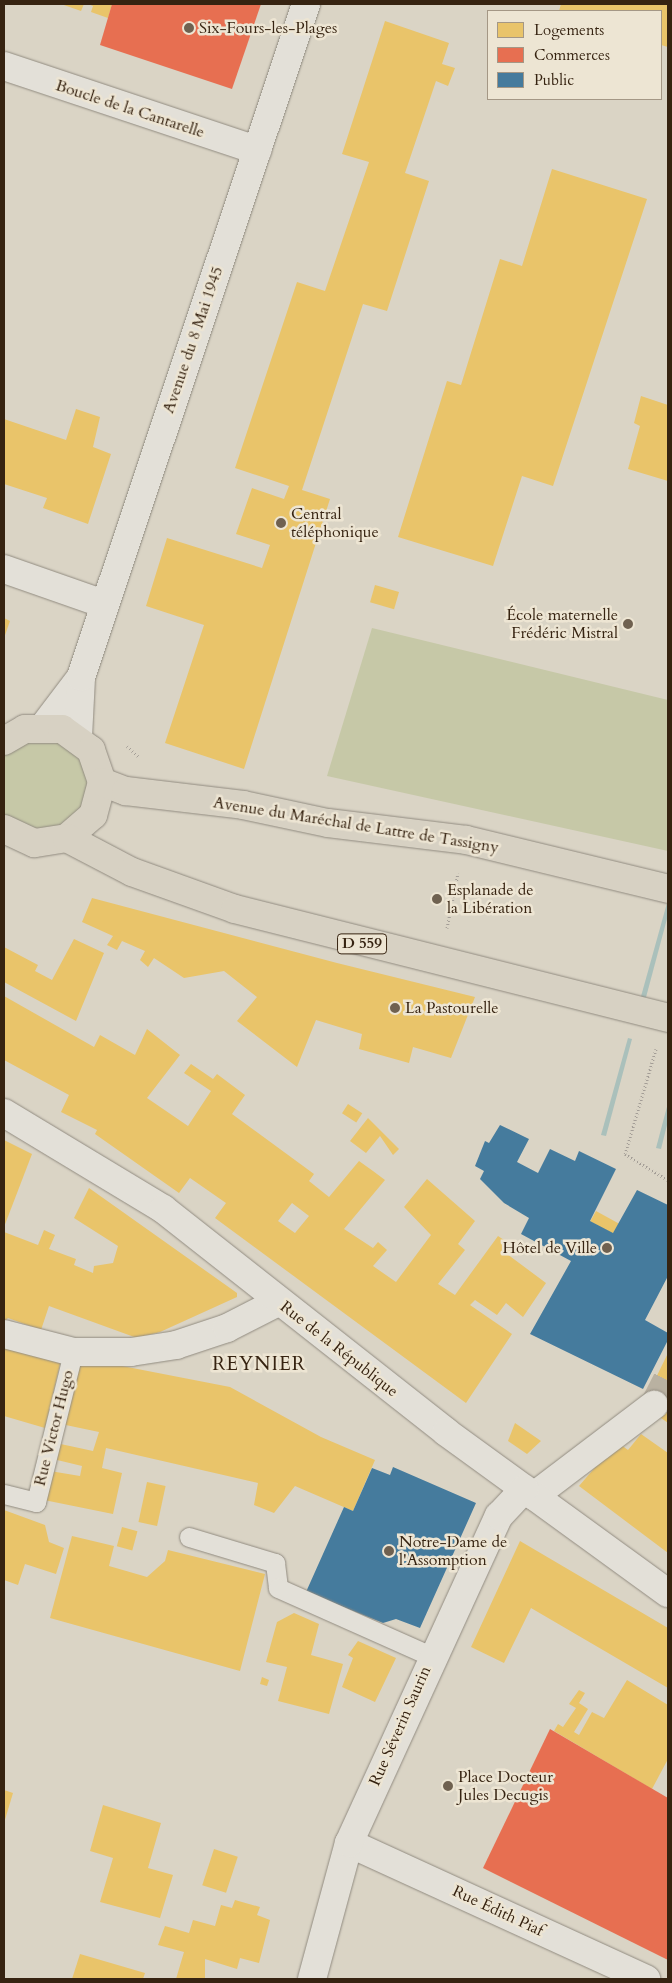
<!DOCTYPE html>
<meta charset="utf-8">
<style>
body{margin:0}
#map{position:relative;width:672px;height:1983px;overflow:hidden;background:#dad4c5;font-family:Cardo,serif}
div>[style]{position:absolute}
.green>*{inset:0;background:#c6c8a7}
.water>*{inset:0;background:#aac0bb}
.homes>*{inset:0;background:#e9c46a;transform-origin:0 0}
.shops>*{inset:0;background:#e76f51}
.public>*{inset:0;background:#457b9d}
.street-tunnel>*{height:28px;margin-top:-14px;transform-origin:0;background:repeating-linear-gradient(90deg,#b9b1a1 0 28px,transparent 0 42px)}
.path>*{height:3px;margin-top:-1.5px;transform-origin:0;background:repeating-linear-gradient(90deg,#a49e97 0 1px,transparent 0 3.5px)}
.roads{filter:drop-shadow(0 0 1px #918b80) drop-shadow(0 0 1px #918b80)}
.lane>*{height:19px;margin:-9.5px;padding:0 9.5px;transform-origin:9.5px;border-radius:9.5px;background:#e3e0d8}
.street>*{height:28px;margin:-14px;padding:0 14px;transform-origin:14px;border-radius:14px;background:#e3e0d8}
.secondary>*{height:28px;margin:-14px;padding:0 14px;transform-origin:14px;border-radius:14px;background:#e3e0d8}
.primary>*{height:28px;margin:-14px;padding:0 14px;transform-origin:14px;border-radius:14px;background:#d7d1c3}
.dots>*{width:14px;height:14px;translate:-50% -50%;box-sizing:border-box;border:2px solid #ede5d3;border-radius:50%}
span{translate:-50% -50%;white-space:nowrap;text-align:center;line-height:1.15;-webkit-text-stroke:5px #ede5d3;paint-order:stroke}
.shield-label span{padding:1px 4px;background:#ede5d3;border:1px solid;border-radius:4px;-webkit-text-stroke-width:0}
.shield-label{font-size:15px;color:#362311;font-weight:700}
.poi-label{font-size:16px;color:#362311}
.left{translate:0 -50%;text-align:left}
.right{translate:-100% -50%;text-align:right}
.street-label{font-size:16px;color:#362311}
.quarter-label{font-size:19px;color:#362311;letter-spacing:1px}
.frame{position:absolute;inset:0;border:5px solid #362311;pointer-events:none}
.legend{position:absolute;left:487px;top:10px;width:175px;height:90px;box-sizing:border-box;background:#ede5d3;border:1px solid #a49785;margin:0;padding:6px 9px;list-style:none;font-size:15px;color:#362311}
.legend li{display:flex;align-items:center;gap:10px;height:25px}
.legend b{width:25px;border:1px solid #a49785}
</style>
<div id="map">
<div class="green">
<i style="clip-path:polygon(372px 628px,668px 700px,668px 851px,327px 776px)"></i>
<i style="clip-path:polygon(44px 726px,99px 765px,82px 829px,4px 829px,4px 741px)"></i>
</div>
<div class="water">
<i style="clip-path:polygon(667px 903px,668px 915px,645px 1001px,640px 1000px)"></i>
<i style="clip-path:polygon(628px 1038px,632px 1039px,606px 1136px,601px 1135px)"></i>
<i style="clip-path:polygon(668px 1103px,668px 1121px,661px 1149px,656px 1148px)"></i>
</div>
<div class="homes">
<i style="clip-path:polygon(61px 4px,84px 4px,81px 11px)"></i>
<i style="clip-path:polygon(88px 4px,112px 4px,108px 18px,91px 12px,93px 6px)"></i>
<i style="clip-path:polygon(561px 4px,668px 4px,668px 47px,661px 45px,661px 11px,559px 11px)"></i>
<i style="clip-path:polygon(385px 21px,449px 43px,442px 64px,455px 68px,448px 86px,436px 81px,405px 173px,429px 181px,387px 311px,363px 304px,302px 490px,330px 499px,244px 769px,165px 743px,204px 625px,146px 606px,167px 538px,262px 568px,270px 545px,236px 534px,252px 488px,284px 499px,289px 486px,235px 468px,297px 282px,325px 291px,369px 162px,342px 154px)"></i>
<i style="clip-path:polygon(552px 169px,647px 199px,553px 486px,522px 476px,493px 566px,398px 537px,447px 381px,461px 385px,500px 259px,522px 266px)"></i>
<i style="clip-path:polygon(641px 396px,668px 405px,668px 481px,628px 469px,640px 426px,634px 423px)"></i>
<i style="clip-path:polygon(76px 409px,100px 417px,93px 447px,111px 454px,88px 524px,43px 508px,47px 498px,4px 484px,4px 419px,66px 440px)"></i>
<i style="left:375px;top:585px;width:25px;height:18px;rotate:16deg"></i>
<i style="clip-path:polygon(4px 618px,10px 621px,4px 638px)"></i>
<i style="clip-path:polygon(92px 898px,337px 963px,475px 997px,451px 1058px,413px 1047px,409px 1063px,359px 1049px,362px 1034px,316px 1020px,297px 1067px,237px 1021px,257px 997px,224px 971px,184px 978px,148px 954px,154px 958px,148px 967px,140px 960px,145px 951px,122px 941px,117px 950px,107px 945px,113px 936px,82px 922px)"></i>
<i style="clip-path:polygon(74px 939px,104px 953px,76px 1021px,4px 982px,4px 947px,38px 965px,35px 971px,52px 980px)"></i>
<i style="clip-path:polygon(evenodd,4px 996px,94px 1047px,100px 1035px,135px 1055px,147px 1029px,180px 1055px,147px 1098px,188px 1126px,211px 1091px,184px 1073px,191px 1064px,213px 1079px,217px 1074px,245px 1095px,232px 1114px,314px 1174px,309px 1181px,329px 1197px,359px 1161px,373px 1171px,385px 1180px,344px 1229px,373px 1248px,378px 1242px,387px 1250px,373px 1266px,396px 1282px,431px 1235px,404px 1207px,427px 1179px,475px 1221px,458px 1244px,465px 1250px,438px 1284px,455px 1295px,498px 1236px,513px 1246px,507px 1254px,546px 1283px,523px 1317px,506px 1303px,497px 1315px,475px 1300px,470px 1305px,512px 1334px,466px 1403px,215px 1218px,226px 1203px,190px 1178px,179px 1193px,95px 1134px,97px 1130px,61px 1112px,69px 1095px,4px 1060px,4px 996px,292px 1203px,309px 1216px,295px 1233px,278px 1221px,292px 1203px)"></i>
<i style="left:348px;top:1104px;width:17px;height:11px;rotate:33deg"></i>
<i style="clip-path:polygon(368px 1118px,399px 1149px,393px 1155px,380px 1136px,366px 1153px,350px 1141px)"></i>
<i style="clip-path:polygon(4px 1140px,32px 1154px,4px 1227px)"></i>
<i style="clip-path:polygon(89px 1188px,237px 1293px,237px 1297px,160px 1332px,137px 1338px,49px 1306px,41px 1330px,8px 1318px,4px 1322px,4px 1232px,38px 1245px,44px 1230px,55px 1235px,49px 1249px,76px 1259px,74px 1265px,93px 1273px,94px 1266px,113px 1263px,118px 1246px,74px 1218px)"></i>
<i style="left:596px;top:1211px;width:26px;height:12px;rotate:29deg"></i>
<i style="clip-path:polygon(4px 1346px,61px 1360px,45px 1428px,4px 1416px)"></i>
<i style="clip-path:polygon(668px 1353px,668px 1403px,661px 1418px,668px 1411px,668px 1423px,661px 1418px,649px 1392px)"></i>
<i style="clip-path:polygon(81px 1358px,230px 1387px,321px 1437px,375px 1460px,353px 1511px,295px 1486px,274px 1513px,254px 1505px,258px 1483px,106px 1448px,102px 1468px,122px 1473px,113px 1514px,44px 1500px,50px 1471px,80px 1476px,82px 1466px,53px 1459px,56px 1443px,93px 1451px,99px 1432px,61px 1424px)"></i>
<i style="clip-path:polygon(515px 1423px,541px 1441px,527px 1454px,508px 1441px)"></i>
<i style="clip-path:polygon(641px 1434px,668px 1453px,668px 1553px,579px 1486px,617px 1442px,628px 1450px)"></i>
<i style="left:147px;top:1482px;width:19px;height:41px;rotate:12deg"></i>
<i style="clip-path:polygon(4px 1510px,45px 1525px,49px 1542px,64px 1548px,56px 1574px,25px 1564px,18px 1585px,4px 1580px)"></i>
<i style="left:122px;top:1527px;width:16px;height:20px;rotate:15deg"></i>
<i style="clip-path:polygon(72px 1536px,114px 1546px,109px 1566px,147px 1577px,165px 1561px,168px 1550px,265px 1574px,240px 1671px,50px 1618px)"></i>
<i style="clip-path:polygon(520px 1541px,668px 1628px,668px 1688px,531px 1608px,504px 1663px,471px 1647px)"></i>
<i style="clip-path:polygon(294px 1613px,319px 1624px,311px 1655px,343px 1664px,329px 1714px,278px 1701px,287px 1667px,266px 1662px,277px 1622px)"></i>
<i style="clip-path:polygon(358px 1641px,396px 1658px,375px 1702px,342px 1687px,353px 1658px,348px 1655px)"></i>
<i style="clip-path:polygon(262px 1677px,269px 1680px,267px 1686px,260px 1684px)"></i>
<i style="clip-path:polygon(627px 1680px,668px 1705px,668px 1759px,652px 1789px,554px 1731px,558px 1724px,563px 1727px,576px 1708px,569px 1704px,579px 1690px,585px 1693px,579px 1703px,588px 1709px,574px 1732px,579px 1735px,592px 1712px,604px 1718px)"></i>
<i style="clip-path:polygon(4px 1790px,13px 1793px,4px 1823px)"></i>
<i style="clip-path:polygon(103px 1805px,161px 1823px,148px 1868px,173px 1875px,160px 1918px,100px 1902px,113px 1858px,90px 1851px)"></i>
<i style="left:214px;top:1849px;width:25px;height:38px;rotate:18deg"></i>
<i style="clip-path:polygon(235px 1900px,260px 1907px,257px 1915px,270px 1920px,259px 1963px,240px 1958px,237px 1969px,205px 1959px,205px 1979px,176px 1979px,184px 1952px,158px 1945px,165px 1926px,189px 1933px,193px 1920px,215px 1926px,221px 1905px,232px 1908px)"></i>
<i style="clip-path:polygon(80px 1954px,145px 1973px,143px 1979px,72px 1979px)"></i>
</div>
<div class="shops">
<i style="clip-path:polygon(112px 4px,261px 4px,232px 89px,100px 45px)"></i>
<i style="clip-path:polygon(550px 1729px,668px 1798px,668px 1960px,483px 1868px)"></i>
</div>
<div class="public">
<i style="clip-path:polygon(500px 1125px,529px 1139px,517px 1162px,538px 1173px,550px 1149px,575px 1161px,579px 1151px,616px 1169px,590px 1221px,613px 1233px,637px 1190px,668px 1205px,668px 1276px,645px 1320px,668px 1333px,668px 1340px,643px 1389px,530px 1334px,571px 1261px,521px 1234px,529px 1218px,504px 1203px,480px 1179px,484px 1171px,475px 1166px,485px 1141px,489px 1143px)"></i>
<i style="clip-path:polygon(393px 1467px,476px 1503px,420px 1628px,396px 1619px,383px 1623px,306px 1592px,344px 1507px,353px 1511px,372px 1468px,390px 1475px)"></i>
</div>
<div class="street-tunnel">
<i style="left:654px;top:1405px;width:30px;rotate:-63deg"></i>
</div>
<div class="path">
<i style="left:127px;top:746px;width:16px;rotate:43deg"></i>
<i style="left:447px;top:928px;width:56px;rotate:-78.7deg"></i>
<i style="left:656px;top:1049px;width:109px;rotate:106.4deg"></i>
<i style="left:625px;top:1154px;width:50px;rotate:31.2deg"></i>
</div>
<div class="roads">
<div class="lane">
<i style="left:4px;top:1494px;width:33px;rotate:14deg"></i>
<i style="left:36px;top:1502px;width:154px;rotate:-76.1deg"></i>
<i style="left:189px;top:1537px;width:90px;rotate:16.8deg"></i>
<i style="left:275px;top:1563px;width:25px;rotate:83deg"></i>
<i style="left:278px;top:1588px;width:167px;rotate:24deg"></i>
</div>
<div class="street">
<i style="left:4px;top:66px;width:267px;rotate:18.4deg"></i>
<i style="left:4px;top:569px;width:106px;rotate:19.3deg"></i>
<i style="left:44px;top:726px;width:61px;rotate:-52.9deg"></i>
<i style="left:78px;top:737px;width:60px;rotate:-87.1deg"></i>
<i style="left:81px;top:677px;width:710px;rotate:-71.51deg"></i>
<i style="left:4px;top:1334px;width:71px;rotate:14.6deg"></i>
<i style="left:73px;top:1352px;width:58px"></i>
<i style="left:131px;top:1352px;width:46px;rotate:-8.8deg"></i>
<i style="left:176px;top:1345px;width:54px;rotate:-18.4deg"></i>
<i style="left:227px;top:1328px;width:57px;rotate:-27deg"></i>
<i style="left:534px;top:1496px;width:151px;rotate:-37.2deg"></i>
<i style="left:349px;top:1843px;width:327px;rotate:24.6deg"></i>
</div>
<div class="secondary">
<i style="left:4px;top:1113px;width:186px;rotate:31.1deg"></i>
<i style="left:163px;top:1209px;width:360px;rotate:38.2deg"></i>
<i style="left:446px;top:1432px;width:274px;rotate:36deg"></i>
<i style="left:312px;top:1979px;width:141px;rotate:-74.8deg"></i>
<i style="left:349px;top:1843px;width:360px;rotate:-65.4deg"></i>
<i style="left:499px;top:1516px;width:37px;rotate:-47deg"></i>
</div>
<div class="primary">
<i style="left:4px;top:741px;width:24px;rotate:-30deg"></i>
<i style="left:25px;top:729px;width:37px"></i>
<i style="left:62px;top:729px;width:36px;rotate:36deg"></i>
<i style="left:91px;top:750px;width:34px;rotate:71deg"></i>
<i style="left:102px;top:782px;width:34px;rotate:105deg"></i>
<i style="left:93px;top:815px;width:35px;rotate:139deg"></i>
<i style="left:67px;top:838px;width:33px;rotate:171deg"></i>
<i style="left:34px;top:843px;width:33px;rotate:-155deg"></i>
<i style="left:102px;top:782px;width:26px;rotate:21deg"></i>
<i style="left:126px;top:791px;width:118px;rotate:6.8deg"></i>
<i style="left:243px;top:805px;width:87px;rotate:12deg"></i>
<i style="left:328px;top:823px;width:139px;rotate:7deg"></i>
<i style="left:466px;top:840px;width:208px;rotate:13.6deg"></i>
<i style="left:67px;top:838px;width:73px;rotate:27.6deg"></i>
<i style="left:132px;top:872px;width:109px;rotate:19.8deg"></i>
<i style="left:235px;top:909px;width:447px;rotate:14.1deg"></i>
</div>
</div>
<div class="dots">
<i style="left:189px;top:28px;background:#6f6150"></i>
<i style="left:281px;top:523px;background:#6f6150"></i>
<i style="left:628px;top:624px;background:#6f6150"></i>
<i style="left:437px;top:899px;background:#6f6150"></i>
<i style="left:395px;top:1008px;background:#6f6150"></i>
<i style="left:607px;top:1248px;background:#6f6150"></i>
<i style="left:389px;top:1551px;background:#6f6150"></i>
<i style="left:448px;top:1786px;background:#6f6150"></i>
</div>
<div class="shield-label">
<span style="left:362px;top:944px">D 559</span>
</div>
<div class="poi-label">
<span class="left" style="left:199px;top:28px">Six-Fours-les-Plages</span>
<span class="left" style="left:291px;top:523px">Central<br>téléphonique</span>
<span class="right" style="left:618px;top:624px">École maternelle<br>Frédéric Mistral</span>
<span class="left" style="left:447px;top:899px">Esplanade de<br>la Libération</span>
<span class="left" style="left:405px;top:1008px">La Pastourelle</span>
<span class="right" style="left:597px;top:1248px">Hôtel de Ville</span>
<span class="left" style="left:399px;top:1551px">Notre-Dame de<br>l'Assomption</span>
<span class="left" style="left:458px;top:1786px">Place Docteur<br>Jules Decugis</span>
</div>
<div class="street-label">
<span style="left:130px;top:109px;rotate:18deg">Boucle de la Cantarelle</span>
<span style="left:193px;top:340px;rotate:-71deg">Avenue du 8 Mai 1945</span>
<span style="left:356px;top:825px;rotate:9deg">Avenue du Maréchal de Lattre de Tassigny</span>
<span style="left:339px;top:1349px;rotate:38deg">Rue de la République</span>
<span style="left:54px;top:1428px;rotate:-76deg">Rue Victor Hugo</span>
<span style="left:400px;top:1726px;rotate:-66deg">Rue Séverin Saurin</span>
<span style="left:498px;top:1911px;rotate:25deg">Rue Édith Piaf</span>
</div>
<div class="quarter-label">
<span style="left:259px;top:1365px">REYNIER</span>
</div>
<div class="frame"></div>
<ul class="legend">
<li><b style="height:14px;background:#e9c46a"></b>Logements</li>
<li><b style="height:14px;background:#e76f51"></b>Commerces</li>
<li><b style="height:14px;background:#457b9d"></b>Public</li>
</ul>
</div>
